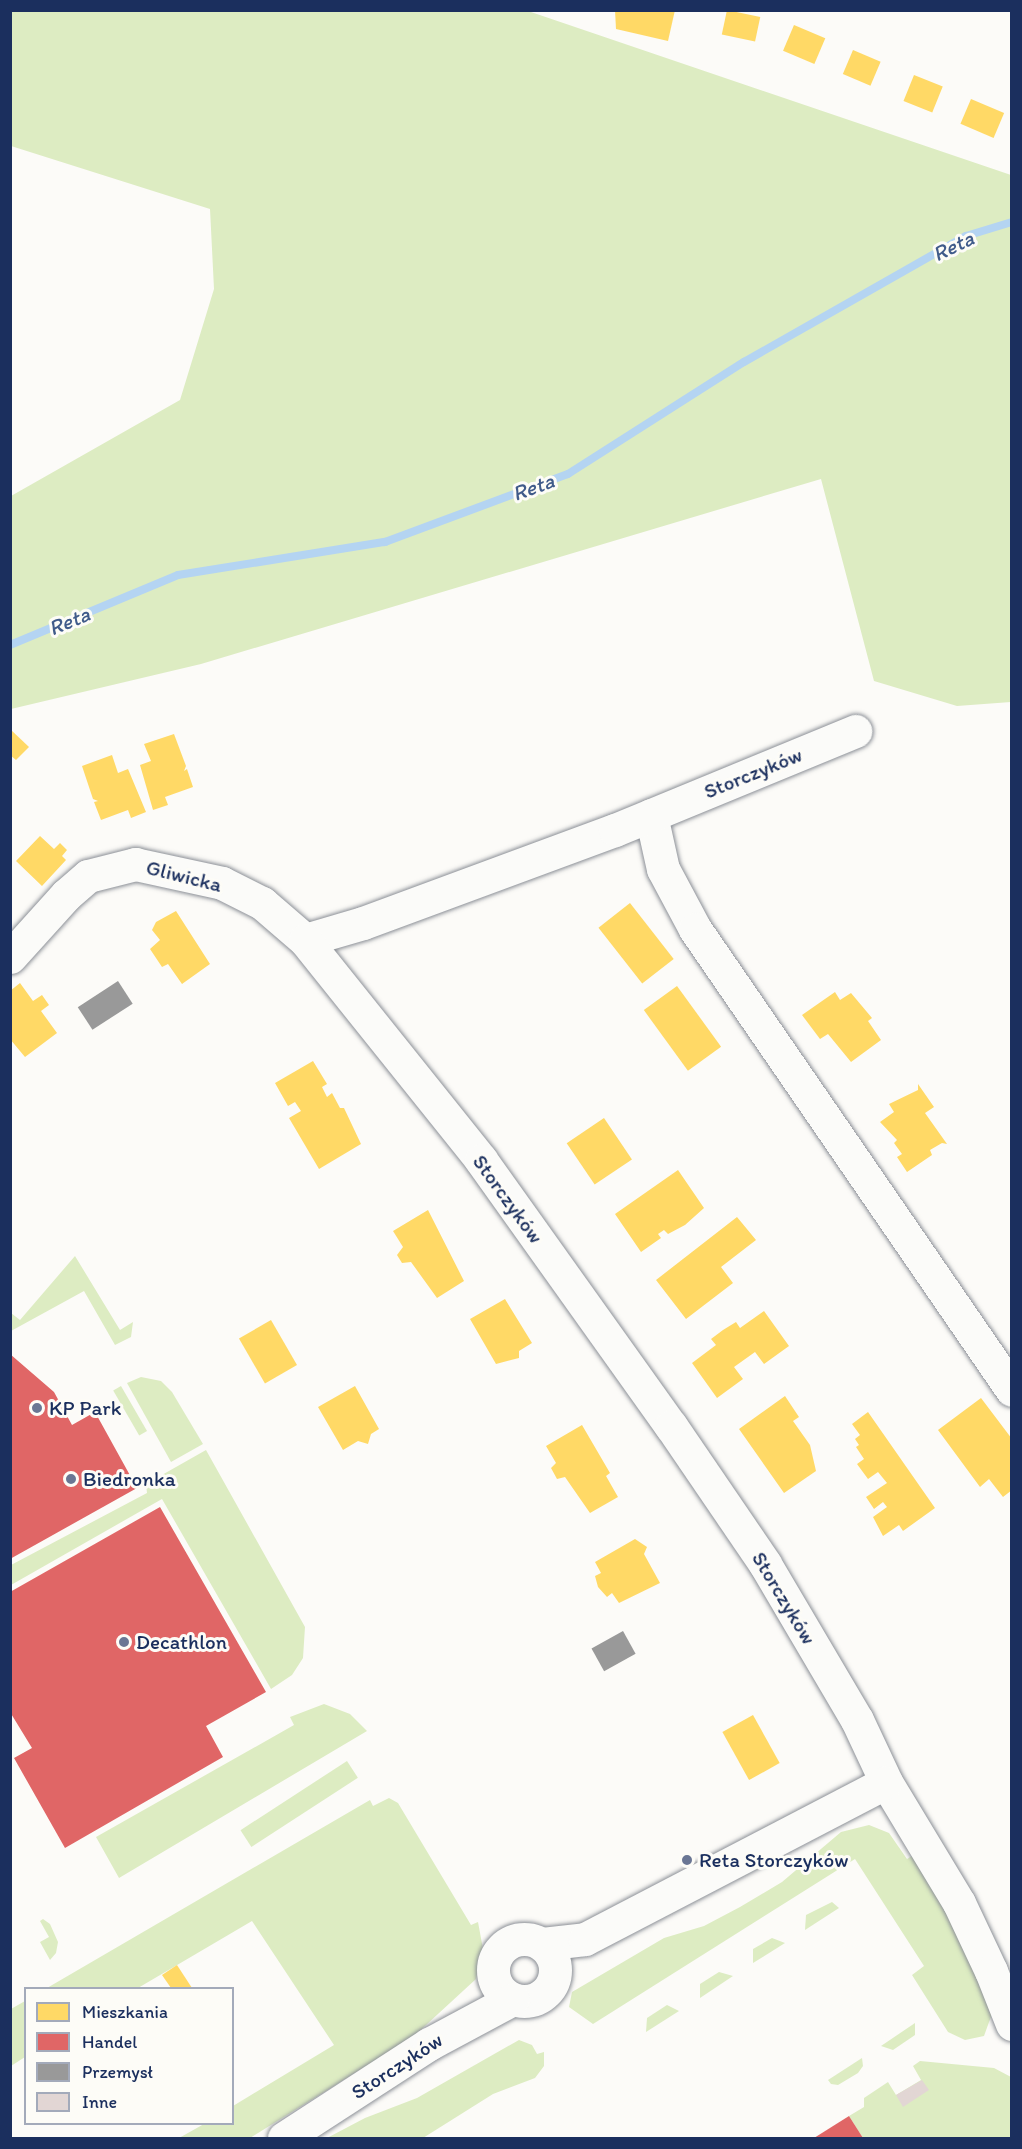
<!DOCTYPE html>
<meta charset="utf-8">
<style>
body{margin:0}
#map{position:relative;width:1022px;height:2149px;overflow:hidden;background:#fcfbf8;font-family:Itim,sans-serif}
div>[style]{position:absolute}
.green>*{inset:0;background:#ddecc2;transform-origin:0 0}
.homes>*{inset:0;background:#ffd966;transform-origin:0 0}
.shops>*{inset:0;background:#e06666}
.industry>*{inset:0;background:#999;transform-origin:0 0}
.stream>*{height:8px;margin:-4px;padding:0 4px;transform-origin:4px;border-radius:4px;background:#b4d4f2}
.building>*{inset:0;background:#e2d6d4}
.roads{filter:drop-shadow(0 0 2px #8c9097) drop-shadow(0 0 2px #8c9097)}
.minor>*{height:33px;margin:-16.5px;padding:0 16.5px;transform-origin:16.5px;border-radius:16.5px;background:#fbfbf9}
.minor>.ring{margin:-16.5px;padding:0;box-sizing:content-box;background:none;border:33px solid #fbfbf9;border-radius:50%}
.dots>*{width:16px;height:16px;translate:-50% -50%;box-sizing:border-box;border:3px solid #fdfcf7;border-radius:50%}
span{translate:-50% -50%;white-space:nowrap;text-align:center;line-height:1.15;-webkit-text-stroke:6px #fdfcf7;paint-order:stroke}
.street-label{font-size:21px;color:#1b2f5e}
.poi-label{font-size:21px;color:#1b2f5e}
.left{translate:0 -50%;text-align:left}
.water-label{font-size:22px;color:#405b8a;font-style:italic}
.frame{position:absolute;inset:0;border:12px solid #1b2f5e;pointer-events:none}
.legend{position:absolute;left:24px;top:1987px;width:210px;height:138px;box-sizing:border-box;background:#fdfcf7;border:2px solid #a3aaba;margin:0;padding:8px 10px;list-style:none;font-size:18px;color:#1b2f5e}
.legend li{display:flex;align-items:center;gap:12px;height:30px}
.legend b{width:30px;border:2px solid #a3aaba}
</style>
<div id="map">
<div class="green">
<i style="clip-path:polygon(11px 10px,528px 11px,1011px 175px,1011px 702px,957px 706px,874px 681px,821px 479px,201px 664px,11px 709px,11px 496px,180px 400px,214px 289px,210px 209px,11px 146px)"></i>
<i style="clip-path:polygon(75px 1256px,120px 1330px,133px 1322px,131px 1337px,115px 1345px,84px 1291px,11px 1331px,11px 1313px,20px 1320px)"></i>
<i style="clip-path:polygon(141px 1377px,161px 1381px,172px 1392px,203px 1444px,171px 1462px,127px 1383px)"></i>
<i style="left:121px;top:1386px;width:52px;height:9px;rotate:60deg"></i>
<i style="clip-path:polygon(206px 1450px,305px 1627px,303px 1658px,292px 1675px,271px 1689px,162px 1499px,11px 1585px,11px 1565px,147px 1493px,146px 1484px)"></i>
<i style="clip-path:polygon(324px 1704px,350px 1714px,367px 1731px,119px 1878px,96px 1837px,294px 1725px,290px 1717px)"></i>
<i style="left:347px;top:1761px;width:20px;height:127px;rotate:57deg"></i>
<i style="clip-path:polygon(389px 1798px,398px 1803px,471px 1925px,478px 1922px,483px 1949px,476px 1979px,413px 2037px,250px 2138px,179px 2138px,204px 2124px,232px 2124px,233px 2106px,334px 2045px,252px 1921px,138px 1988px,47px 1988px,370px 1800px,373px 1806px)"></i>
<i style="clip-path:polygon(869px 1825px,889px 1833px,907px 1859px,915px 1854px,962px 1941px,993px 2011px,984px 2036px,965px 2040px,948px 2032px,912px 1975px,924px 1966px,855px 1859px,593px 2024px,569px 2007px,572px 1992px,664px 1938px,704px 1926px,740px 1907px,782px 1882px,841px 1832px)"></i>
<i style="clip-path:polygon(832px 1902px,839px 1908px,805px 1930px,806px 1915px)"></i>
<i style="clip-path:polygon(43px 1919px,50px 1924px,58px 1942px,56px 1953px,50px 1960px,40px 1942px,49px 1937px,40px 1921px)"></i>
<i style="clip-path:polygon(772px 1938px,785px 1943px,753px 1963px,753px 1949px)"></i>
<i style="clip-path:polygon(719px 1972px,733px 1976px,700px 1998px,700px 1984px)"></i>
<i style="clip-path:polygon(25px 2001px,25px 2057px,11px 2066px,11px 2009px)"></i>
<i style="clip-path:polygon(667px 2005px,679px 2011px,646px 2032px,647px 2018px)"></i>
<i style="clip-path:polygon(915px 2023px,915px 2035px,893px 2050px,881px 2046px)"></i>
<i style="clip-path:polygon(519px 2040px,532px 2045px,537px 2054px,544px 2052px,544px 2066px,535px 2078px,493px 2094px,423px 2138px,327px 2138px,365px 2118px,417px 2098px)"></i>
<i style="clip-path:polygon(862px 2058px,863px 2066px,858px 2073px,838px 2085px,831px 2084px,828px 2080px)"></i>
<i style="clip-path:polygon(920px 2061px,994px 2068px,1011px 2077px,1011px 2138px,863px 2138px,849px 2116px,864px 2107px,864px 2098px,888px 2082px,896px 2095px,921px 2080px,913px 2066px)"></i>
</div>
<div class="homes">
<i style="clip-path:polygon(615px 10px,675px 10px,668px 41px,616px 29px)"></i>
<i style="left:727px;top:10px;width:34px;height:25px;rotate:12deg"></i>
<i style="left:794px;top:25px;width:34px;height:28px;rotate:23deg"></i>
<i style="left:853px;top:50px;width:30px;height:26px;rotate:23deg"></i>
<i style="left:914px;top:75px;width:31px;height:28px;rotate:22deg"></i>
<i style="left:971px;top:99px;width:36px;height:27px;rotate:23deg"></i>
<i style="clip-path:polygon(10px 729px,29px 747px,16px 760px,10px 755px)"></i>
<i style="clip-path:polygon(174px 734px,186px 766px,184px 771px,187px 769px,193px 787px,165px 797px,168px 805px,153px 810px,140px 765px,151px 761px,144px 744px)"></i>
<i style="clip-path:polygon(112px 755px,118px 773px,128px 769px,146px 812px,131px 818px,128px 810px,101px 820px,94px 802px,98px 801px,93px 799px,82px 766px)"></i>
<i style="clip-path:polygon(40px 836px,54px 849px,60px 843px,67px 850px,62px 856px,66px 860px,42px 886px,16px 861px)"></i>
<i style="left:630px;top:903px;width:71px;height:40px;rotate:52deg"></i>
<i style="clip-path:polygon(176px 911px,210px 964px,182px 984px,168px 964px,162px 967px,150px 949px,160px 940px,152px 930px,156px 922px)"></i>
<i style="clip-path:polygon(20px 983px,33px 1001px,42px 995px,49px 1005px,41px 1011px,57px 1033px,25px 1057px,10px 1039px,10px 991px)"></i>
<i style="left:677px;top:986px;width:75px;height:41px;rotate:54deg"></i>
<i style="clip-path:polygon(835px 992px,840px 1000px,851px 993px,872px 1018px,868px 1021px,881px 1040px,851px 1062px,828px 1034px,820px 1039px,802px 1015px)"></i>
<i style="clip-path:polygon(313px 1061px,327px 1084px,322px 1087px,327px 1097px,332px 1093px,340px 1108px,344px 1108px,361px 1144px,319px 1169px,289px 1118px,301px 1111px,295px 1102px,288px 1106px,275px 1083px)"></i>
<i style="clip-path:polygon(918px 1084px,934px 1107px,925px 1113px,947px 1144px,942px 1143px,930px 1150px,932px 1155px,907px 1172px,897px 1157px,902px 1154px,894px 1143px,897px 1140px,880px 1122px,894px 1112px,889px 1104px,918px 1090px)"></i>
<i style="left:604px;top:1118px;width:50px;height:45px;rotate:56deg"></i>
<i style="clip-path:polygon(678px 1170px,704px 1208px,685px 1225px,668px 1234px,664px 1230px,658px 1234px,661px 1238px,641px 1252px,615px 1214px)"></i>
<i style="clip-path:polygon(428px 1210px,464px 1281px,437px 1298px,411px 1262px,402px 1263px,397px 1255px,403px 1247px,393px 1231px)"></i>
<i style="clip-path:polygon(737px 1217px,756px 1240px,721px 1267px,733px 1283px,686px 1319px,656px 1280px)"></i>
<i style="clip-path:polygon(505px 1299px,532px 1343px,519px 1351px,519px 1358px,496px 1364px,470px 1319px)"></i>
<i style="clip-path:polygon(764px 1311px,789px 1346px,764px 1364px,755px 1352px,734px 1367px,743px 1379px,717px 1398px,692px 1363px,716px 1345px,711px 1339px,723px 1330px,736px 1322px,740px 1328px)"></i>
<i style="left:271px;top:1320px;width:52px;height:37px;rotate:60deg"></i>
<i style="clip-path:polygon(355px 1386px,379px 1429px,371px 1434px,368px 1444px,358px 1441px,343px 1450px,318px 1407px)"></i>
<i style="clip-path:polygon(785px 1396px,799px 1417px,793px 1421px,810px 1445px,816px 1471px,784px 1493px,739px 1429px)"></i>
<i style="clip-path:polygon(981px 1398px,1012px 1439px,1012px 1490px,1003px 1497px,989px 1479px,980px 1487px,938px 1430px)"></i>
<i style="clip-path:polygon(868px 1412px,935px 1508px,903px 1531px,899px 1525px,883px 1536px,873px 1517px,887px 1507px,883px 1502px,874px 1509px,866px 1497px,887px 1483px,878px 1472px,868px 1479px,857px 1464px,864px 1459px,856px 1447px,859px 1445px,855px 1439px,860px 1435px,852px 1424px)"></i>
<i style="clip-path:polygon(582px 1425px,610px 1473px,606px 1476px,618px 1497px,590px 1513px,565px 1477px,557px 1479px,551px 1468px,556px 1463px,546px 1446px)"></i>
<i style="clip-path:polygon(635px 1539px,647px 1547px,644px 1554px,660px 1583px,619px 1603px,612px 1593px,607px 1597px,598px 1587px,595px 1576px,601px 1573px,595px 1562px)"></i>
<i style="left:753px;top:1715px;width:55px;height:35px;rotate:61deg"></i>
<i style="clip-path:polygon(177px 1965px,192px 1988px,171px 1988px,162px 1975px)"></i>
</div>
<div class="shops">
<i style="clip-path:polygon(10px 1354px,54px 1392px,72px 1425px,95px 1412px,137px 1488px,10px 1559px)"></i>
<i style="clip-path:polygon(160px 1507px,266px 1692px,206px 1726px,223px 1757px,65px 1848px,14px 1758px,32px 1748px,10px 1712px,10px 1592px)"></i>
<i style="clip-path:polygon(849px 2116px,863px 2138px,814px 2138px)"></i>
</div>
<div class="industry">
<i style="left:118px;top:981px;width:27px;height:48px;rotate:57deg"></i>
<i style="left:623px;top:1631px;width:26px;height:36px;rotate:61deg"></i>
</div>
<div class="stream">
<i style="left:10px;top:645px;width:182px;rotate:-22.6deg"></i>
<i style="left:178px;top:575px;width:210px;rotate:-9.1deg"></i>
<i style="left:385px;top:542px;width:195px;rotate:-20.4deg"></i>
<i style="left:568px;top:474px;width:209px;rotate:-32.5deg"></i>
<i style="left:744px;top:362px;width:255px;rotate:-29.6deg"></i>
<i style="left:966px;top:236px;width:48px;rotate:-16.9deg"></i>
</div>
<div class="building">
<i style="clip-path:polygon(922px 2080px,929px 2090px,903px 2107px,896px 2095px)"></i>
</div>
<div class="roads">
<div class="minor">
<i style="left:651px;top:815px;width:55px;rotate:77.5deg"></i>
<i style="left:663px;top:869px;width:68px;rotate:61.9deg"></i>
<i style="left:695px;top:929px;width:559px;rotate:55.49deg"></i>
<i style="left:305px;top:940px;width:60px;rotate:-16.3deg"></i>
<i style="left:363px;top:923px;width:269px;rotate:-20.3deg"></i>
<i style="left:615px;top:830px;width:260px;rotate:-22.4deg"></i>
<i style="left:10px;top:957px;width:84px;rotate:-47.9deg"></i>
<i style="left:66px;top:895px;width:29px;rotate:-41deg"></i>
<i style="left:88px;top:876px;width:49px;rotate:-14.3deg"></i>
<i style="left:135px;top:864px;width:89px;rotate:12.3deg"></i>
<i style="left:222px;top:883px;width:45px;rotate:26.6deg"></i>
<i style="left:262px;top:903px;width:57px;rotate:40.7deg"></i>
<i style="left:305px;top:940px;width:282px;rotate:51.3deg"></i>
<i style="left:481px;top:1160px;width:327px;rotate:54.5deg"></i>
<i style="left:671px;top:1426px;width:167px;rotate:55.7deg"></i>
<i style="left:765px;top:1564px;width:181px;rotate:59.5deg"></i>
<i style="left:857px;top:1720px;width:68px;rotate:64.9deg"></i>
<i style="left:886px;top:1782px;width:141px;rotate:58.9deg"></i>
<i style="left:959px;top:1903px;width:75px;rotate:64.8deg"></i>
<i style="left:991px;top:1971px;width:57px;rotate:68.4deg"></i>
<i class="ring" style="left:493px;top:1939px;width:29px;height:29px"></i>
<i style="left:542px;top:1944px;width:43px;rotate:-6.6deg"></i>
<i style="left:585px;top:1939px;width:339px;rotate:-27.5deg"></i>
<i style="left:284px;top:2138px;width:173px;rotate:-33deg"></i>
<i style="left:429px;top:2044px;width:95px;rotate:-28.2deg"></i>
</div>
</div>
<div class="dots">
<i style="left:37px;top:1408px;background:#6a7694"></i>
<i style="left:71px;top:1479px;background:#6a7694"></i>
<i style="left:124px;top:1642px;background:#6a7694"></i>
<i style="left:687px;top:1860px;background:#6a7694"></i>
</div>
<div class="street-label">
<span style="left:753px;top:773px;rotate:-22deg">Storczyków</span>
<span style="left:184px;top:876px;rotate:14deg">Gliwicka</span>
<span style="left:508px;top:1199px;rotate:54deg">Storczyków</span>
<span style="left:784px;top:1598px;rotate:59deg">Storczyków</span>
<span style="left:397px;top:2066px;rotate:-33deg">Storczyków</span>
</div>
<div class="poi-label">
<span class="left" style="left:49px;top:1408px">KP Park</span>
<span class="left" style="left:83px;top:1479px">Biedronka</span>
<span class="left" style="left:136px;top:1642px">Decathlon</span>
<span class="left" style="left:699px;top:1860px">Reta Storczyków</span>
</div>
<div class="water-label">
<span style="left:953px;top:246px;rotate:-26deg">Reta</span>
<span style="left:533px;top:487px;rotate:-20deg">Reta</span>
<span style="left:69px;top:621px;rotate:-23deg">Reta</span>
</div>
<div class="frame"></div>
<ul class="legend">
<li><b style="height:16px;background:#ffd966"></b>Mieszkania</li>
<li><b style="height:16px;background:#e06666"></b>Handel</li>
<li><b style="height:16px;background:#999"></b>Przemysł</li>
<li><b style="height:16px;background:#e2d6d4"></b>Inne</li>
</ul>
</div>
